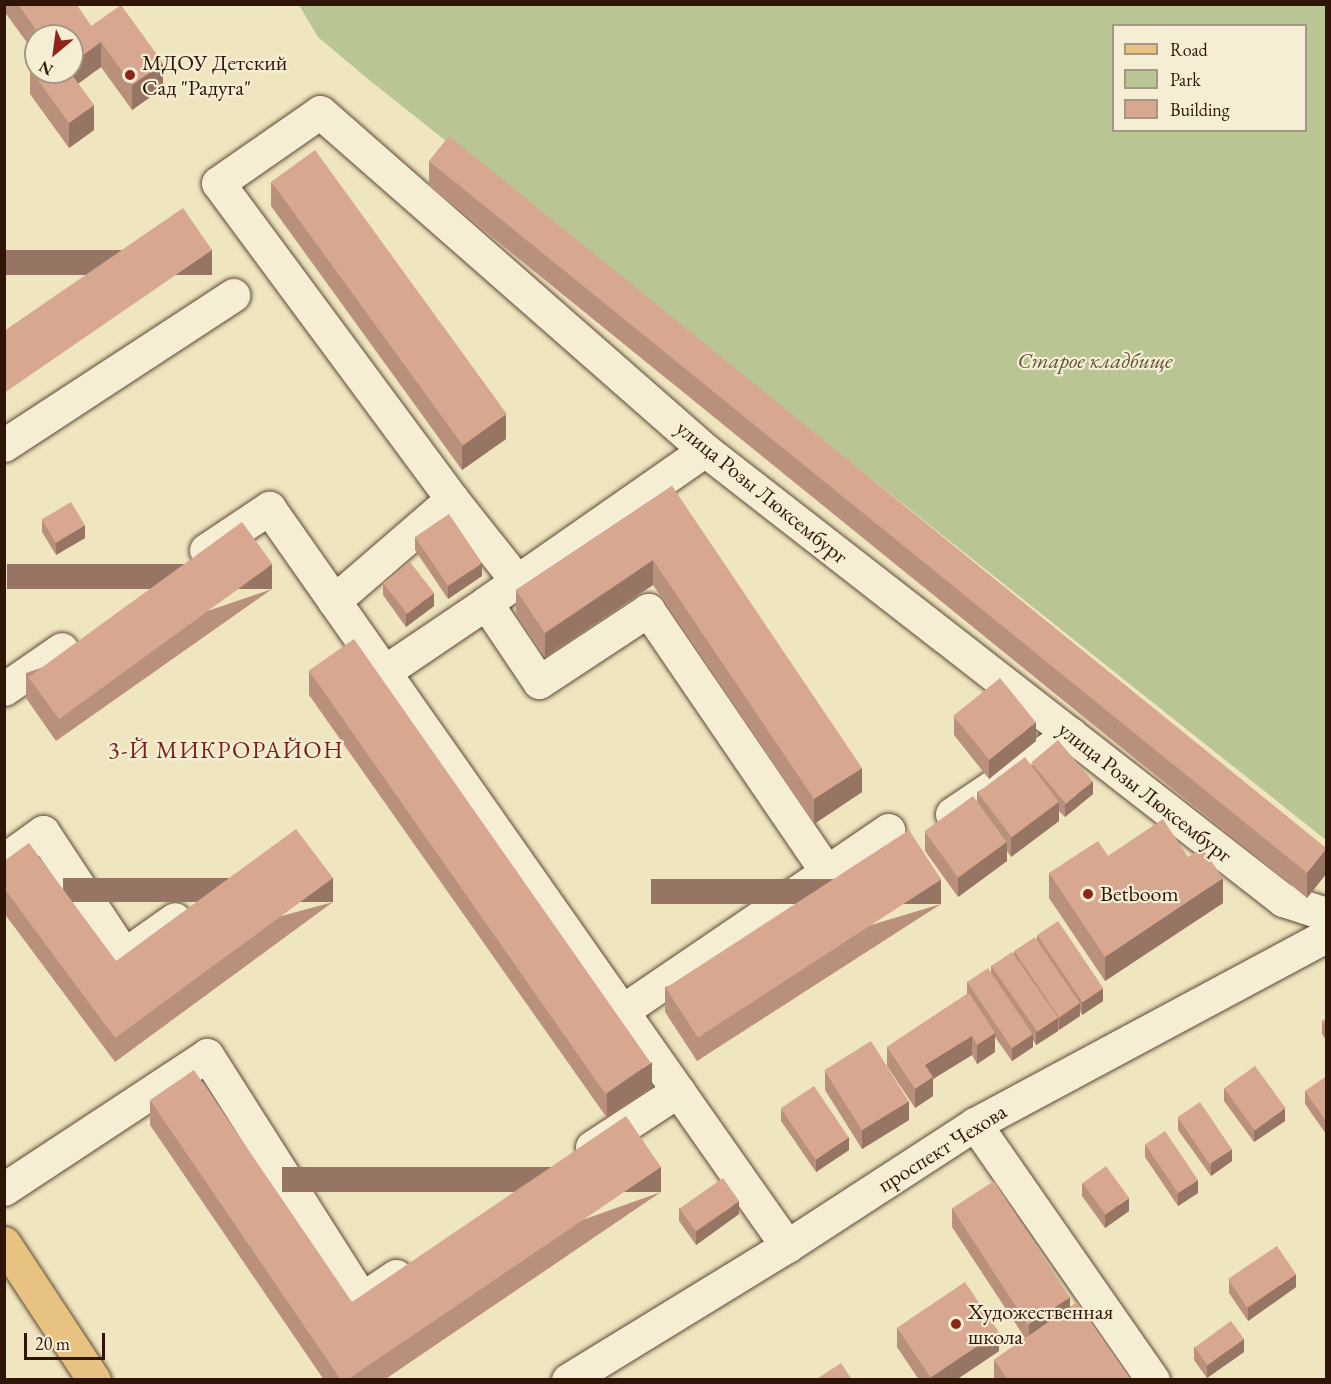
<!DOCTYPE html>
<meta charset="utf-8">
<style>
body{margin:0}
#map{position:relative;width:1331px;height:1384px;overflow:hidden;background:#efe5bf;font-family:"EB Garamond",serif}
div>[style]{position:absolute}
.green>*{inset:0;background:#b9c592}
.roads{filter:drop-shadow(0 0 2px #5f4836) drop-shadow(0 0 2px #5f4836)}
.minor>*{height:33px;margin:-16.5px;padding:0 16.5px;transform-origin:16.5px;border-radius:16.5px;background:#f5eed5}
.major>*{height:33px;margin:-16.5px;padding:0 16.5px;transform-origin:16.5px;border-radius:16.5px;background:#e8c280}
.wall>*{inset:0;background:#b9907b}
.shaded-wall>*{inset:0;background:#967564;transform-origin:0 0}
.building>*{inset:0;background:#d7a78f;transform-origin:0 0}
.dots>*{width:16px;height:16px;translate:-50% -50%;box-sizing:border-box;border:3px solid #f5eed5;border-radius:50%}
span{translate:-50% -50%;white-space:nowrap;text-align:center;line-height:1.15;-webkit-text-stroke:4.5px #f5eed5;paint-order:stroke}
.poi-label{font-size:22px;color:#2f1408}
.left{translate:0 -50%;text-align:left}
.park-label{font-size:22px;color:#5f5238;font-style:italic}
.street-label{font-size:22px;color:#2f1408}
.neighbourhood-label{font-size:24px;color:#7a1f14;letter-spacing:1.5px}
.frame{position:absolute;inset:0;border:6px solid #2f1408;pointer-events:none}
.legend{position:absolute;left:1112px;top:24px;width:195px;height:108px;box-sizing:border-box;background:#f5eed5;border:2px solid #a69783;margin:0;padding:8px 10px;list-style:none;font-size:18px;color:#2f1408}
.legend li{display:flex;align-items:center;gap:12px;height:30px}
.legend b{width:30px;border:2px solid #a69783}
.north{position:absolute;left:24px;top:24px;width:60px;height:60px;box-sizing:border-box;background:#f5eed5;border:2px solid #a69783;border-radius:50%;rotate:209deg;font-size:16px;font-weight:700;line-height:24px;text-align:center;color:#2f1408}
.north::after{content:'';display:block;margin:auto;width:21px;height:27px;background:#8f2418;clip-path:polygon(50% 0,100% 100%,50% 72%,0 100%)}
.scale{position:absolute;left:24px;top:1333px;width:81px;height:27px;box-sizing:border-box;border:3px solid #2f1408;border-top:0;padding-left:8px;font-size:18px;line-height:21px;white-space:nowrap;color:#2f1408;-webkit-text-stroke:4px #f5eed5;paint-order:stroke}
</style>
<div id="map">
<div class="green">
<i style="clip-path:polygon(evenodd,299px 5px,1326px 5px,1326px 840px,373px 83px,318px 37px,299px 5px,1114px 26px,1306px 26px,1306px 130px,1114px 130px,1114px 26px)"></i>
</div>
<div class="roads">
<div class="minor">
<i style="left:4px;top:445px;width:274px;rotate:-33.2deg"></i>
<i style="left:705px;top:450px;width:267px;rotate:145.1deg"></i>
<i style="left:486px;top:603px;width:95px;rotate:56.1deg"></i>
<i style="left:539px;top:682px;width:131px;rotate:-33.4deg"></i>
<i style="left:648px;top:610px;width:317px;rotate:55.7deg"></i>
<i style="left:452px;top:499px;width:393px;rotate:-126.5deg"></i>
<i style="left:218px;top:183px;width:124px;rotate:-34.8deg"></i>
<i style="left:320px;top:112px;width:512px;rotate:41.28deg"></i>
<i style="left:705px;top:450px;width:733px;rotate:37.9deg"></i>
<i style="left:1283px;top:900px;width:45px;rotate:18deg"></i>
<i style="left:206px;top:550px;width:76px;rotate:-33.7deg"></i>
<i style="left:269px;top:508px;width:902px;rotate:54.94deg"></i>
<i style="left:334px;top:601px;width:156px;rotate:-40.8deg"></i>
<i style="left:452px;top:499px;width:105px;rotate:51.6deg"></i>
<i style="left:384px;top:672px;width:123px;rotate:-34.1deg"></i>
<i style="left:4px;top:689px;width:70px;rotate:-34.6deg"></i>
<i style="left:952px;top:814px;width:143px;rotate:-34.1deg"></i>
<i style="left:4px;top:860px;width:48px;rotate:-35.7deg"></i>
<i style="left:43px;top:832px;width:147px;rotate:56.6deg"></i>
<i style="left:124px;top:955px;width:62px;rotate:-35.2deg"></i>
<i style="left:622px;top:1011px;width:322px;rotate:-34.2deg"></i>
<i style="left:975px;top:1124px;width:312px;rotate:55.2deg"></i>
<i style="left:592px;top:1147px;width:103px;rotate:-33.1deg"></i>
<i style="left:4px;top:1189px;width:243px;rotate:-33.4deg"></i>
<i style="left:207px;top:1055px;width:289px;rotate:57.6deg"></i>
<i style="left:362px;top:1299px;width:41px;rotate:-34.1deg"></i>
<i style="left:568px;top:1380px;width:257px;rotate:-31.5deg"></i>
<i style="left:787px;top:1246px;width:224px;rotate:-33deg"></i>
<i style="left:975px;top:1124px;width:398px;rotate:-28.2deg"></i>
</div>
<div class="major">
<i style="left:4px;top:1243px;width:164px;rotate:56.7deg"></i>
</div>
</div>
<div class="wall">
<i style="clip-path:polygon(4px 4px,76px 4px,91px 26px,163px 88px,132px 110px,101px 67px,78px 83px,94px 130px,69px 148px,30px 94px,30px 69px,36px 72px,72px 36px,36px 36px,36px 55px,4px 11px)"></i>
<i style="clip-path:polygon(429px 161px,1326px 848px,1326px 874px,1307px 898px,429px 186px)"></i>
<i style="clip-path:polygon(271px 182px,506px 439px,462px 470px,271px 206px)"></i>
<i style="clip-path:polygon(672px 486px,862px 792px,814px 824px,653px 585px,545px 657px,516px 615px,516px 590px)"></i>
<i style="clip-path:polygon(42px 519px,85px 538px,56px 555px,42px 532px)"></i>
<i style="clip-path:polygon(415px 537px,482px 576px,448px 599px,415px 550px)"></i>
<i style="clip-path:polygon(383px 582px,434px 606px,406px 627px,383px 595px)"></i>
<i style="clip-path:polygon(272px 589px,56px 741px,26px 698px,26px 673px)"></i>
<i style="clip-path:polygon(309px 670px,652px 1087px,607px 1118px,309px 695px)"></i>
<i style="clip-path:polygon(954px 716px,1036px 741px,989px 779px,954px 735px)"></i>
<i style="clip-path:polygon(1031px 764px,1093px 794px,1065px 817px,1059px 811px,1059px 821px,1011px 857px,1007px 851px,1007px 861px,958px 897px,925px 851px,925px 832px,977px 803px,977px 792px)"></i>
<i style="clip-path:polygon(1108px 856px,1188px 857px,1223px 903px,1105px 981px,1049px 898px,1049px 873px)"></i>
<i style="clip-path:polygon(4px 861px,116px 961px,333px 902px,115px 1062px,4px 913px)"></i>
<i style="clip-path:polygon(941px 904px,697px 1061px,665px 1012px,665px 987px)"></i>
<i style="clip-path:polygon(1037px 935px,1103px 1001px,1082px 1015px,1080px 1011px,1080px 1016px,1059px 1030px,1058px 1029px,1058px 1031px,1036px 1045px,1033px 1040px,1033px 1047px,1012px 1061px,995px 1037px,995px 1052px,977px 1064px,972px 1055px,933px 1079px,933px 1096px,915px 1108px,887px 1066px,887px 1047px,967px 994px,967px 982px,991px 973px,991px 966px,1014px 953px,1014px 951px,1037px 941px)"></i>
<i style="clip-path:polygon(1326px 1018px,1326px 1040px,1322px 1034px,1322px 1021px)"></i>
<i style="clip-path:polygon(825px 1071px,909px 1120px,862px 1149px,825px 1090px)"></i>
<i style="clip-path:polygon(1326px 1080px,1326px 1134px,1305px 1104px,1305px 1091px)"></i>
<i style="clip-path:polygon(1224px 1088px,1285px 1121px,1254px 1142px,1224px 1101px)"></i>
<i style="clip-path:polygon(150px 1100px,352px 1302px,661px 1192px,384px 1380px,324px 1380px,150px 1125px)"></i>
<i style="clip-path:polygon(781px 1108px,849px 1150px,816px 1172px,781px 1121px)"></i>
<i style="clip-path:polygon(1178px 1117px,1232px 1161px,1211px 1176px,1178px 1130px)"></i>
<i style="clip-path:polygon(1145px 1144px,1198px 1193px,1178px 1206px,1145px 1157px)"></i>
<i style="clip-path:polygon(1082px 1183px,1129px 1211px,1105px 1228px,1082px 1196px)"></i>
<i style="clip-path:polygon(679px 1208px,739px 1214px,696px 1245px,679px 1221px)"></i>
<i style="clip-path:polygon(952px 1208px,1070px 1307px,1131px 1380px,994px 1380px,994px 1360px,1025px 1338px,952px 1227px)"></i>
<i style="clip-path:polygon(1229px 1280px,1296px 1287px,1248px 1321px,1229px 1293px)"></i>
<i style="clip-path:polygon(897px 1328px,999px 1351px,956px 1380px,919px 1380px,897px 1347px)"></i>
<i style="clip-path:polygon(1194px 1347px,1244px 1352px,1207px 1378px,1194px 1360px)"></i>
</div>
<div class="shaded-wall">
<i style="clip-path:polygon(101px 42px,101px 67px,67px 92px,67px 72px,72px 72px,72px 63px)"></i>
<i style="clip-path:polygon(163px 63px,163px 88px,132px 110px,132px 85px)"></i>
<i style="clip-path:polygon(94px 105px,94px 130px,69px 148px,69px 123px)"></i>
<i style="left:212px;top:250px;width:25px;height:252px;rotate:90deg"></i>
<i style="clip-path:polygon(506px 414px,506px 439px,462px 470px,462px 445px)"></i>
<i style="clip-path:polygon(85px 525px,85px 538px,56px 555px,56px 543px)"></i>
<i style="clip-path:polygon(653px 560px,653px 585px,545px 657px,545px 633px)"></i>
<i style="clip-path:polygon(482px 563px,482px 576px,448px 599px,448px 586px)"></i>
<i style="left:272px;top:564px;width:25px;height:265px;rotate:90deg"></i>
<i style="clip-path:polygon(434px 593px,434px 606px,406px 627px,406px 614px)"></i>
<i style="clip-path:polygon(1036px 722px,1036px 741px,989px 779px,989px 760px)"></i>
<i style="clip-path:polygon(862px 768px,862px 792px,814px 824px,814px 799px)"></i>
<i style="clip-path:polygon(1093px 781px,1093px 794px,1065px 817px,1065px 804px)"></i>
<i style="clip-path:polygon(1059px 802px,1059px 821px,1011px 857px,1011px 838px)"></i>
<i style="clip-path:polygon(1007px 842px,1007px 861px,958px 897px,958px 878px)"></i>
<i style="clip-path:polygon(1326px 849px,1326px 874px,1307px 898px,1307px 873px)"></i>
<i style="left:333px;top:878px;width:24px;height:270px;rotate:90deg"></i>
<i style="clip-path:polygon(1223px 878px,1223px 903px,1105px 981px,1105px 957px)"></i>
<i style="left:941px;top:879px;width:25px;height:290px;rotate:90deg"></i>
<i style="clip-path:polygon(1103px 988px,1103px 1001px,1082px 1015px,1082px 1002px)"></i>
<i style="clip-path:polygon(1080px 1003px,1080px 1016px,1059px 1030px,1059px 1018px)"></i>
<i style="clip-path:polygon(1058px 1018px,1058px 1031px,1036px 1045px,1036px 1032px)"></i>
<i style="clip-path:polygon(995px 1033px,995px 1052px,977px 1064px,977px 1045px)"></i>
<i style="clip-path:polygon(1033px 1034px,1033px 1047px,1012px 1061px,1012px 1048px)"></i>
<i style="clip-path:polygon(972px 1036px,972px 1055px,933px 1079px,933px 1096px,915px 1108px,915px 1089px,925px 1065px)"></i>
<i style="clip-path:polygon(652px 1062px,652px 1087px,607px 1118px,607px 1093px)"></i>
<i style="clip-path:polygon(909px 1101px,909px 1120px,862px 1149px,862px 1130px)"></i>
<i style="clip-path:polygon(1285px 1108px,1285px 1121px,1254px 1142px,1254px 1130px)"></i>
<i style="clip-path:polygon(849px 1137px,849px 1150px,816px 1172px,816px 1160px)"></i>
<i style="clip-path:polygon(1232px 1149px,1232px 1161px,1211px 1176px,1211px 1163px)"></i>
<i style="left:661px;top:1167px;width:25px;height:379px;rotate:90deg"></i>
<i style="clip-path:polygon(1198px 1180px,1198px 1193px,1178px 1206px,1178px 1193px)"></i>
<i style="clip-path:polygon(1129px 1198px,1129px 1211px,1105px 1228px,1105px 1215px)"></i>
<i style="clip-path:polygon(739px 1201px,739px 1214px,696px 1245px,696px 1232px)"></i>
<i style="clip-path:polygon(1296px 1274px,1296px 1287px,1248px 1321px,1248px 1308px)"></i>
<i style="clip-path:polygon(1070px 1297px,1070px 1316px,1029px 1343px,1029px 1324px)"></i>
<i style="clip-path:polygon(999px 1332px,999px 1351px,956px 1380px,930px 1380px,930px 1378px)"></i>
<i style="clip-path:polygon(1244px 1339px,1244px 1352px,1207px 1378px,1207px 1365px)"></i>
</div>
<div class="building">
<i style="clip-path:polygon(18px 4px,76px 4px,91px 26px,121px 5px,163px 63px,132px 85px,101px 42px,72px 63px,72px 36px,40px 36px)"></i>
<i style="clip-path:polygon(36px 65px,36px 72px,70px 72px,94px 105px,69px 123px,30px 69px)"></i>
<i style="clip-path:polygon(449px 136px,1326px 848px,1326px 849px,1307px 873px,429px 161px)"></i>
<i style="left:315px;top:150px;width:326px;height:54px;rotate:54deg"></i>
<i style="clip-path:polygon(183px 208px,212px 250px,4px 393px,4px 331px)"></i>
<i style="clip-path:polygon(672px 486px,862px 768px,814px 799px,653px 560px,545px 633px,516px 590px)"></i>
<i style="left:71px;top:502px;width:27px;height:34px;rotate:59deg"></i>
<i style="left:449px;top:514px;width:59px;height:41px;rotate:56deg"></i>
<i style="left:242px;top:522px;width:52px;height:264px;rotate:54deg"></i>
<i style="left:410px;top:562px;width:39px;height:34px;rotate:52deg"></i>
<i style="left:354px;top:639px;width:517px;height:55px;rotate:55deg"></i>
<i style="left:1000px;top:678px;width:57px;height:60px;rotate:51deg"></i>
<i style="left:1058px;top:740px;width:54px;height:35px;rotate:50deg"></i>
<i style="left:1025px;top:757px;width:56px;height:59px;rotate:53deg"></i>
<i style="left:973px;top:796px;width:57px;height:60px;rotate:54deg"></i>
<i style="clip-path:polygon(1163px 819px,1188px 857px,1202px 848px,1223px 878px,1105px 957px,1049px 873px,1098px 841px,1108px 856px)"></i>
<i style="clip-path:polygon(296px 829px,333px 878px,115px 1038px,4px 888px,4px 861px,29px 843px,116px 961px)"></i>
<i style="left:909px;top:830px;width:59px;height:290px;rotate:57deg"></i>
<i style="left:1058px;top:921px;width:81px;height:25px;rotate:56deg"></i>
<i style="left:1035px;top:937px;width:80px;height:25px;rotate:56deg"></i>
<i style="left:1012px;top:952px;width:80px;height:25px;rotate:55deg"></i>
<i style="left:988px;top:968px;width:80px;height:25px;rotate:56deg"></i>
<i style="clip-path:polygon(969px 993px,995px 1033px,977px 1045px,972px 1036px,925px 1065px,933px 1077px,915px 1089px,887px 1047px)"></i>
<i style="clip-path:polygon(1326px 1018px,1326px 1027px,1322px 1021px)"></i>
<i style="left:871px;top:1041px;width:71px;height:55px;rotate:58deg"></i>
<i style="left:1255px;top:1066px;width:52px;height:38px;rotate:54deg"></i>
<i style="clip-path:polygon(194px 1070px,352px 1302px,626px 1116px,661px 1167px,347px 1380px,341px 1380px,150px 1100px)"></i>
<i style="clip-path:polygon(1325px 1077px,1326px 1080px,1326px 1121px,1305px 1091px)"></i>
<i style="left:814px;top:1086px;width:62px;height:40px;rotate:56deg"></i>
<i style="left:1200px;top:1102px;width:57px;height:27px;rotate:56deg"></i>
<i style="left:1165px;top:1131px;width:59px;height:24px;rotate:56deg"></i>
<i style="left:1106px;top:1166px;width:39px;height:29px;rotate:54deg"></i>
<i style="left:723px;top:1178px;width:28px;height:53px;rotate:55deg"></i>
<i style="left:994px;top:1181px;width:139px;height:50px;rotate:57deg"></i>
<i style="left:1277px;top:1246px;width:34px;height:59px;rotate:56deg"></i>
<i style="left:965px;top:1282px;width:60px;height:82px;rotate:56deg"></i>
<i style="clip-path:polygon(1077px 1302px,1131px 1380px,1008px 1380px,994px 1360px)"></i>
<i style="left:1231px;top:1321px;width:22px;height:45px;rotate:54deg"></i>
<i style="clip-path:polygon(841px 1363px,852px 1380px,815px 1380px)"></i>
</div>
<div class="dots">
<i style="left:130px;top:75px;background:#8f2418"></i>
<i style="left:1088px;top:894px;background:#8f2418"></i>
<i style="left:956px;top:1324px;background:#8f2418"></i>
</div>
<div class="poi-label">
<span class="left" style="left:142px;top:75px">МДОУ Детский<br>Сад "Радуга"</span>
<span class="left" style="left:1100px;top:894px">Betboom</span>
<span class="left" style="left:968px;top:1324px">Художественная<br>школа</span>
</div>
<div class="park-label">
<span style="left:1095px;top:361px">Старое кладбище</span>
</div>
<div class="street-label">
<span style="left:762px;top:492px;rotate:39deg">улица Розы Люксембург</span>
<span style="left:1145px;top:792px;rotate:38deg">улица Розы Люксембург</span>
<span style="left:942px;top:1148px;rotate:-32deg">проспект Чехова</span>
</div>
<div class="neighbourhood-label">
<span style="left:226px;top:750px">3-Й МИКРОРАЙОН</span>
</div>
<div class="frame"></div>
<ul class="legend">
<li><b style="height:8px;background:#e8c280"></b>Road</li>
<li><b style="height:16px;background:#b9c592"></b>Park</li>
<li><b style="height:16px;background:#d7a78f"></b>Building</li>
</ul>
<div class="north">N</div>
<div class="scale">20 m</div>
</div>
